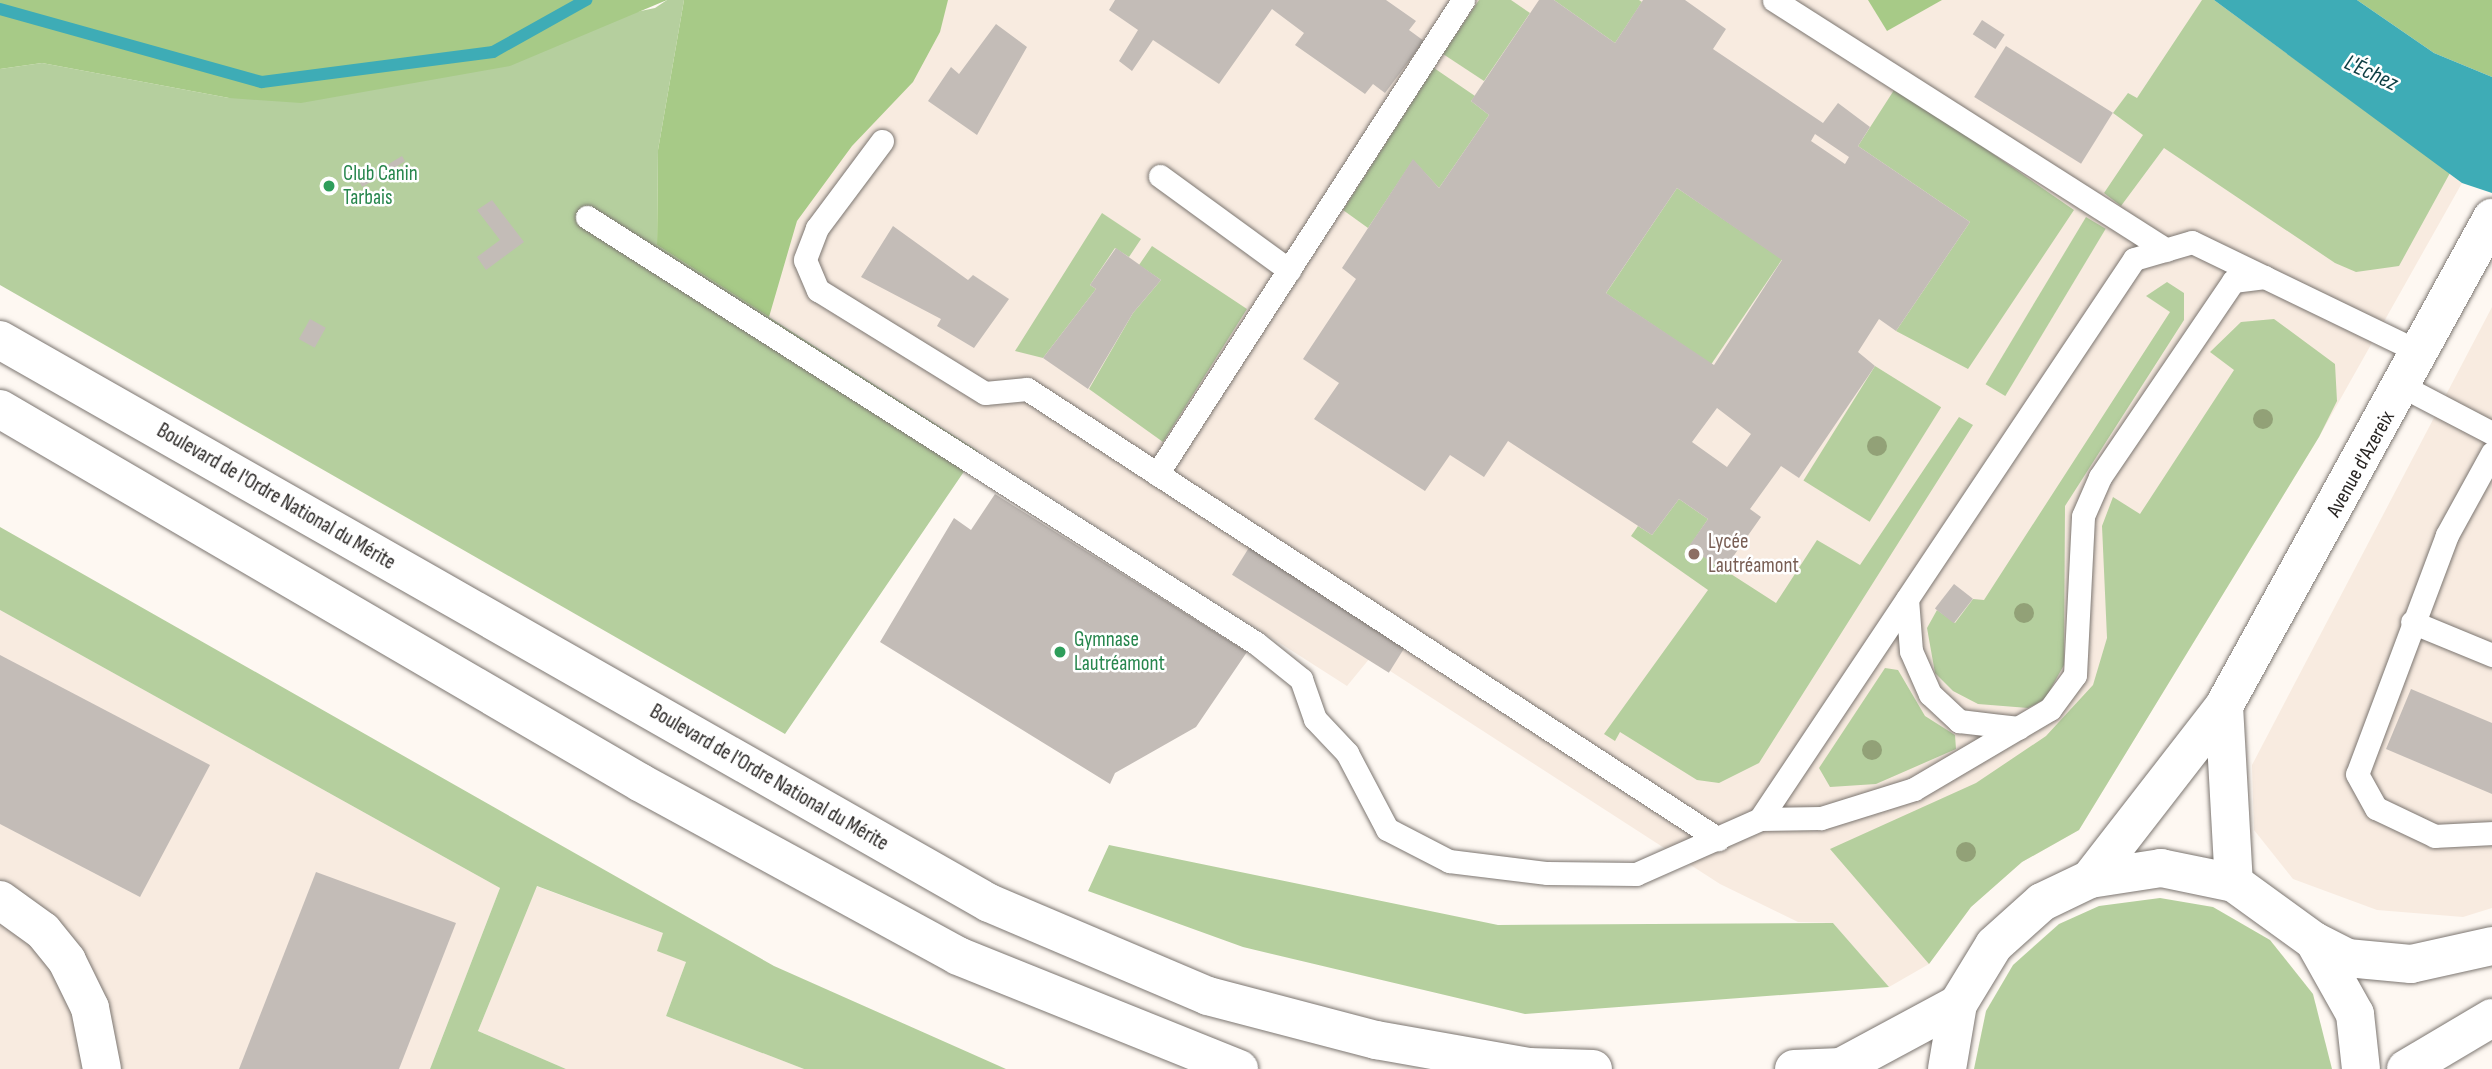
<!DOCTYPE html>
<meta charset="utf-8">
<style>
body{margin:0}
#map{position:relative;width:2492px;height:1069px;overflow:hidden;background:#fef8f2;font-family:"Sofia Sans Condensed",sans-serif}
div>[style]{position:absolute}
.built>*{inset:0;background:#f8ebe0}
.green>*{inset:0;background:#b5cf9e;transform-origin:0 0}
.forest>*{inset:0;background:#a7ca87}
.water>*{inset:0;background:#3eacb6}
.stream>*{height:12px;margin:-6px;padding:0 6px;transform-origin:6px;border-radius:6px;background:#3eacb6}
.building>*{inset:0;background:#c3bcb7;transform-origin:0 0}
.roads{filter:drop-shadow(0 0 2px #7c7671) drop-shadow(0 0 2px #7c7671)}
.service>*{height:23px;margin:-11.5px;padding:0 11.5px;transform-origin:11.5px;border-radius:11.5px;background:#fff}
.minor>*{height:38px;margin:-19px;padding:0 19px;transform-origin:19px;border-radius:19px;background:#fff}
.secondary>*{height:38px;margin:-19px;padding:0 19px;transform-origin:19px;border-radius:19px;background:#fff}
.primary>*{height:38px;margin:-19px;padding:0 19px;transform-origin:19px;border-radius:19px;background:#fff}
.trees>*{width:20px;height:20px;margin:-10px;border-radius:50%;background:#92a177}
.dots>*{width:19px;height:19px;translate:-50% -50%;box-sizing:border-box;border:4px solid #fff;border-radius:50%}
span{translate:-50% -50%;white-space:nowrap;text-align:center;line-height:1.15;-webkit-text-stroke:5px #fff;paint-order:stroke}
.leisure-label{font-size:21px;color:#27864d}
.left{translate:0 -50%;text-align:left}
.street-label{font-size:21px;color:#282523}
.education-label{font-size:21px;color:#785e54}
.water-label{font-size:23px;color:#0c3e43;font-style:italic}
</style>
<div id="map">
<div class="built">
<i style="clip-path:polygon(684px 0,2214px 0,2462px 183px,2319px 437px,2079px 830px,2022px 862px,1971px 907px,1929px 964px,1889px 987px,1833px 923px,1798px 922px,1720px 884px,1370px 658px,1347px 686px,657px 245px)"></i>
<i style="clip-path:polygon(2492px 307px,2492px 908px,2463px 917px,2377px 910px,2293px 879px,2254px 830px,2252px 765px)"></i>
<i style="clip-path:polygon(0 610px,500px 888px,430px 1069px,0 1069px)"></i>
<i style="clip-path:polygon(536px 886px,663px 933px,686px 962px,666px 1016px,804px 1069px,566px 1069px,478px 1031px)"></i>
</div>
<div class="green">
<i style="clip-path:polygon(667px 0,684px 0,658px 150px,657px 245px,978px 451px,785px 734px,0 285px,0 69px,42px 63px,229px 98px,655px 8px)"></i>
<i style="clip-path:polygon(1479px 0,1511px 0,1530px 13px,1484px 81px,1443px 54px)"></i>
<i style="clip-path:polygon(1554px 0,1639px 0,1642px 2px,1615px 43px)"></i>
<i style="clip-path:polygon(2202px 0,2214px 0,2450px 173px,2399px 266px,2356px 272px,2335px 263px,2164px 148px,2121px 206px,2104px 193px,2143px 135px,2113px 113px,2128px 93px,2137px 98px)"></i>
<i style="clip-path:polygon(1434px 68px,1475px 96px,1471px 101px,1489px 115px,1439px 188px,1413px 160px,1368px 228px,1343px 210px)"></i>
<i style="clip-path:polygon(1896px 87px,2074px 210px,1968px 369px,1896px 331px,1970px 222px,1858px 146px)"></i>
<i style="left:1677px;top:188px;width:127px;height:127px;rotate:34deg"></i>
<i style="clip-path:polygon(1102px 213px,1141px 239px,1129px 257px,1115px 248px,1090px 285px,1096px 289px,1043px 358px,1015px 351px)"></i>
<i style="left:2086px;top:217px;width:23px;height:195px;rotate:31deg"></i>
<i style="clip-path:polygon(1152px 246px,1247px 309px,1163px 442px,1089px 389px,1133px 313px,1161px 280px,1139px 265px)"></i>
<i style="clip-path:polygon(2167px 282px,2184px 293px,2184px 320px,2065px 506px,2064px 665px,2045px 699px,2028px 708px,1978px 704px,1953px 691px,1935px 673px,1927px 628px,1937px 610px,1955px 623px,1973px 599px,1984px 600px,2170px 312px,2146px 296px)"></i>
<i style="clip-path:polygon(2274px 319px,2335px 364px,2337px 401px,2319px 437px,2079px 830px,2022px 862px,1971px 907px,1929px 964px,1830px 849px,1976px 783px,2046px 736px,2093px 685px,2107px 638px,2102px 526px,2113px 497px,2140px 514px,2234px 370px,2210px 352px,2241px 322px)"></i>
<i style="left:1875px;top:366px;width:78px;height:135px;rotate:32deg"></i>
<i style="clip-path:polygon(1959px 417px,1973px 425px,1759px 763px,1719px 783px,1697px 780px,1620px 732px,1615px 741px,1604px 734px,1708px 590px,1631px 536px,1638px 526px,1652px 535px,1679px 499px,1708px 519px,1689px 547px,1776px 603px,1817px 540px,1860px 565px)"></i>
<i style="clip-path:polygon(0 527px,774px 966px,1006px 1069px,804px 1069px,666px 1016px,686px 962px,657px 951px,663px 933px,537px 886px,478px 1031px,566px 1069px,430px 1069px,500px 888px,0 610px)"></i>
<i style="clip-path:polygon(1885px 668px,1898px 670px,1925px 716px,1955px 735px,1956px 749px,1876px 784px,1830px 787px,1819px 768px)"></i>
<i style="clip-path:polygon(1109px 845px,1498px 925px,1833px 923px,1889px 987px,1525px 1014px,1243px 947px,1088px 891px)"></i>
<i style="clip-path:polygon(2160px 898px,2213px 907px,2270px 940px,2313px 994px,2332px 1069px,1974px 1069px,1986px 1011px,2013px 965px,2059px 924px,2099px 906px)"></i>
</div>
<div class="forest">
<i style="clip-path:polygon(0 0,667px 0,510px 66px,301px 103px,229px 98px,42px 63px,0 69px)"></i>
<i style="clip-path:polygon(684px 0,948px 0,940px 32px,913px 82px,852px 146px,797px 221px,769px 317px,657px 245px,658px 150px)"></i>
<i style="clip-path:polygon(1868px 0,1942px 0,1887px 31px)"></i>
<i style="clip-path:polygon(2357px 0,2492px 0,2492px 77px,2434px 53px)"></i>
</div>
<div class="water">
<i style="clip-path:polygon(2214px 0,2357px 0,2434px 53px,2492px 77px,2492px 193px,2462px 183px)"></i>
</div>
<div class="stream">
<i style="left:0;top:9px;width:272px;rotate:15.6deg"></i>
<i style="left:262px;top:82px;width:233px;rotate:-7.4deg"></i>
<i style="left:493px;top:52px;width:107px;rotate:-29.2deg"></i>
</div>
<div class="building">
<i style="clip-path:polygon(1115px 0,1386px 0,1416px 21px,1409px 30px,1424px 41px,1385px 93px,1373px 84px,1365px 94px,1295px 45px,1304px 33px,1272px 9px,1219px 84px,1153px 40px,1132px 71px,1119px 61px,1138px 30px,1109px 10px)"></i>
<i style="clip-path:polygon(evenodd,1539px 0,1554px 0,1615px 43px,1643px 0,1685px 0,1726px 29px,1713px 49px,1823px 123px,1838px 103px,1870px 127px,1858px 146px,1970px 222px,1896px 331px,1879px 319px,1858px 352px,1875px 366px,1799px 478px,1781px 466px,1750px 509px,1761px 517px,1723px 571px,1689px 546px,1708px 519px,1679px 499px,1652px 535px,1508px 441px,1484px 477px,1450px 455px,1425px 491px,1314px 419px,1339px 383px,1303px 359px,1356px 279px,1342px 268px,1413px 159px,1439px 188px,1489px 115px,1471px 101px,1539px 0,1815px 134px,1849px 157px,1845px 164px,1811px 141px,1815px 134px,1539px 0,1677px 188px,1782px 260px,1714px 365px,1606px 293px,1677px 188px,1539px 0,1717px 408px,1751px 434px,1727px 467px,1692px 442px,1717px 408px)"></i>
<i style="left:1982px;top:20px;width:27px;height:17px;rotate:33deg"></i>
<i style="clip-path:polygon(996px 24px,1027px 47px,977px 135px,928px 101px,951px 67px,959px 74px)"></i>
<i style="left:2006px;top:46px;width:126px;height:60px;rotate:32deg"></i>
<i style="left:402px;top:156px;width:6px;height:50px;rotate:59deg"></i>
<i style="clip-path:polygon(492px 200px,524px 242px,486px 270px,477px 257px,500px 240px,477px 210px)"></i>
<i style="clip-path:polygon(893px 226px,968px 280px,973px 275px,1009px 299px,974px 348px,937px 326px,941px 319px,861px 277px)"></i>
<i style="clip-path:polygon(1116px 248px,1161px 280px,1133px 313px,1088px 389px,1043px 358px,1096px 289px,1090px 285px)"></i>
<i style="left:310px;top:319px;width:18px;height:23px;rotate:29deg"></i>
<i style="clip-path:polygon(995px 494px,1247px 652px,1196px 727px,1115px 773px,1110px 784px,880px 642px,954px 518px,971px 530px)"></i>
<i style="left:1250px;top:546px;width:185px;height:34px;rotate:32deg"></i>
<i style="left:1954px;top:584px;width:24px;height:31px;rotate:38deg"></i>
<i style="clip-path:polygon(0 655px,210px 765px,140px 897px,0 824px)"></i>
<i style="clip-path:polygon(2411px 689px,2492px 723px,2492px 794px,2386px 749px)"></i>
<i style="clip-path:polygon(316px 872px,456px 923px,399px 1069px,239px 1069px)"></i>
</div>
<div class="roads">
<div class="service">
<i style="left:1774px;top:0;width:465px;rotate:32.5deg"></i>
<i style="left:882px;top:141px;width:109px;rotate:126.8deg"></i>
<i style="left:817px;top:228px;width:34px;rotate:111deg"></i>
<i style="left:805px;top:260px;width:33px;rotate:67deg"></i>
<i style="left:818px;top:290px;width:196px;rotate:31.7deg"></i>
<i style="left:985px;top:393px;width:42px;rotate:-5.4deg"></i>
<i style="left:1027px;top:389px;width:825px;rotate:33.07deg"></i>
<i style="left:1160px;top:176px;width:160px;rotate:36.1deg"></i>
<i style="left:587px;top:217px;width:793px;rotate:32.49deg"></i>
<i style="left:1256px;top:643px;width:58px;rotate:38.7deg"></i>
<i style="left:1301px;top:679px;width:42px;rotate:70.7deg"></i>
<i style="left:1315px;top:719px;width:47px;rotate:46.7deg"></i>
<i style="left:1347px;top:753px;width:86px;rotate:62.2deg"></i>
<i style="left:1387px;top:829px;width:70px;rotate:27.3deg"></i>
<i style="left:1449px;top:861px;width:99px;rotate:7deg"></i>
<i style="left:1547px;top:873px;width:89px;rotate:0.6deg"></i>
<i style="left:1636px;top:874px;width:136px;rotate:-23.9deg"></i>
<i style="left:1760px;top:819px;width:61px;rotate:-0.9deg"></i>
<i style="left:1821px;top:818px;width:97px;rotate:-17.3deg"></i>
<i style="left:1914px;top:789px;width:158px;rotate:-30.5deg"></i>
<i style="left:2050px;top:709px;width:42px;rotate:-53.7deg"></i>
<i style="left:2075px;top:675px;width:159px;rotate:-87.1deg"></i>
<i style="left:2083px;top:516px;width:43px;rotate:-66.4deg"></i>
<i style="left:2100px;top:477px;width:237px;rotate:-55.8deg"></i>
<i style="left:2233px;top:281px;width:32px;rotate:-7deg"></i>
<i style="left:2404px;top:387px;width:99px;rotate:27.6deg"></i>
<i style="left:2492px;top:453px;width:94px;rotate:118.8deg"></i>
<i style="left:2447px;top:535px;width:255px;rotate:110.6deg"></i>
<i style="left:2357px;top:774px;width:39px;rotate:61deg"></i>
<i style="left:2376px;top:808px;width:65px;rotate:25.4deg"></i>
<i style="left:2435px;top:836px;width:57px;rotate:-3deg"></i>
<i style="left:1157px;top:474px;width:564px;rotate:-57.15deg"></i>
<i style="left:1907px;top:599px;width:52px;rotate:85.6deg"></i>
<i style="left:1911px;top:651px;width:47px;rotate:66.2deg"></i>
<i style="left:1930px;top:694px;width:40px;rotate:43deg"></i>
<i style="left:1959px;top:721px;width:60px;rotate:6.7deg"></i>
<i style="left:2412px;top:622px;width:87px;rotate:22.4deg"></i>
<i style="left:1760px;top:819px;width:673px;rotate:-56.26deg"></i>
<i style="left:2134px;top:259px;width:60px;rotate:-16.3deg"></i>
<i style="left:2192px;top:242px;width:255px;rotate:25.8deg"></i>
</div>
<div class="minor">
<i style="left:0;top:900px;width:53px;rotate:35.8deg"></i>
<i style="left:43px;top:931px;width:38px;rotate:51deg"></i>
<i style="left:67px;top:961px;width:52px;rotate:63.9deg"></i>
<i style="left:90px;top:1008px;width:62px;rotate:78.9deg"></i>
</div>
<div class="secondary">
<i style="left:2224px;top:706px;width:177px;rotate:86.8deg"></i>
<i style="left:2090px;top:879px;width:219px;rotate:-52.2deg"></i>
<i style="left:2224px;top:706px;width:557px;rotate:-61.23deg"></i>
</div>
<div class="primary">
<i style="left:0;top:340px;width:1138px;rotate:29.65deg"></i>
<i style="left:989px;top:903px;width:238px;rotate:23deg"></i>
<i style="left:1208px;top:996px;width:174px;rotate:14.7deg"></i>
<i style="left:1376px;top:1040px;width:155px;rotate:10deg"></i>
<i style="left:1529px;top:1067px;width:64px;rotate:1.8deg"></i>
<i style="left:0;top:409px;width:742px;rotate:30.26deg"></i>
<i style="left:641px;top:783px;width:361px;rotate:28.6deg"></i>
<i style="left:958px;top:956px;width:303px;rotate:21.9deg"></i>
<i style="left:2314px;top:941px;width:37px;rotate:27deg"></i>
<i style="left:2347px;top:958px;width:64px;rotate:5.4deg"></i>
<i style="left:2411px;top:964px;width:83px;rotate:-12.5deg"></i>
<i style="left:1794px;top:1069px;width:47px;rotate:-2.4deg"></i>
<i style="left:1841px;top:1067px;width:133px;rotate:-28.3deg"></i>
<i style="left:1947px;top:1069px;width:66px;rotate:-80.4deg"></i>
<i style="left:1958px;top:1004px;width:69px;rotate:-58.6deg"></i>
<i style="left:1994px;top:945px;width:64px;rotate:-41.9deg"></i>
<i style="left:2042px;top:902px;width:53px;rotate:-25.6deg"></i>
<i style="left:2090px;top:879px;width:72px;rotate:-8.8deg"></i>
<i style="left:2161px;top:868px;width:75px;rotate:11.6deg"></i>
<i style="left:2234px;top:883px;width:99px;rotate:35.9deg"></i>
<i style="left:2314px;top:941px;width:84px;rotate:60.7deg"></i>
<i style="left:2355px;top:1014px;width:55px;rotate:83.8deg"></i>
<i style="left:2406px;top:1069px;width:100px;rotate:-30.7deg"></i>
</div>
</div>
<div class="trees">
<i style="left:2263px;top:419px"></i>
<i style="left:1877px;top:446px"></i>
<i style="left:2024px;top:613px"></i>
<i style="left:1872px;top:750px"></i>
<i style="left:1966px;top:852px"></i>
</div>
<div class="dots">
<i style="left:329px;top:186px;background:#2e9e5b"></i>
<i style="left:1694px;top:554px;background:#8d6e63"></i>
<i style="left:1060px;top:652px;background:#2e9e5b"></i>
</div>
<div class="leisure-label">
<span class="left" style="left:343px;top:186px">Club Canin<br>Tarbais</span>
<span class="left" style="left:1074px;top:652px">Gymnase<br>Lautréamont</span>
</div>
<div class="street-label">
<span style="left:2361px;top:464px;rotate:-61deg">Avenue d'Azereix</span>
<span style="left:276px;top:497px;rotate:30deg">Boulevard de l'Ordre National du Mérite</span>
<span style="left:769px;top:778px;rotate:30deg">Boulevard de l'Ordre National du Mérite</span>
</div>
<div class="education-label">
<span class="left" style="left:1708px;top:554px">Lycée<br>Lautréamont</span>
</div>
<div class="water-label">
<span style="left:2371px;top:73px;rotate:25deg">L'Échez</span>
</div>
</div>
